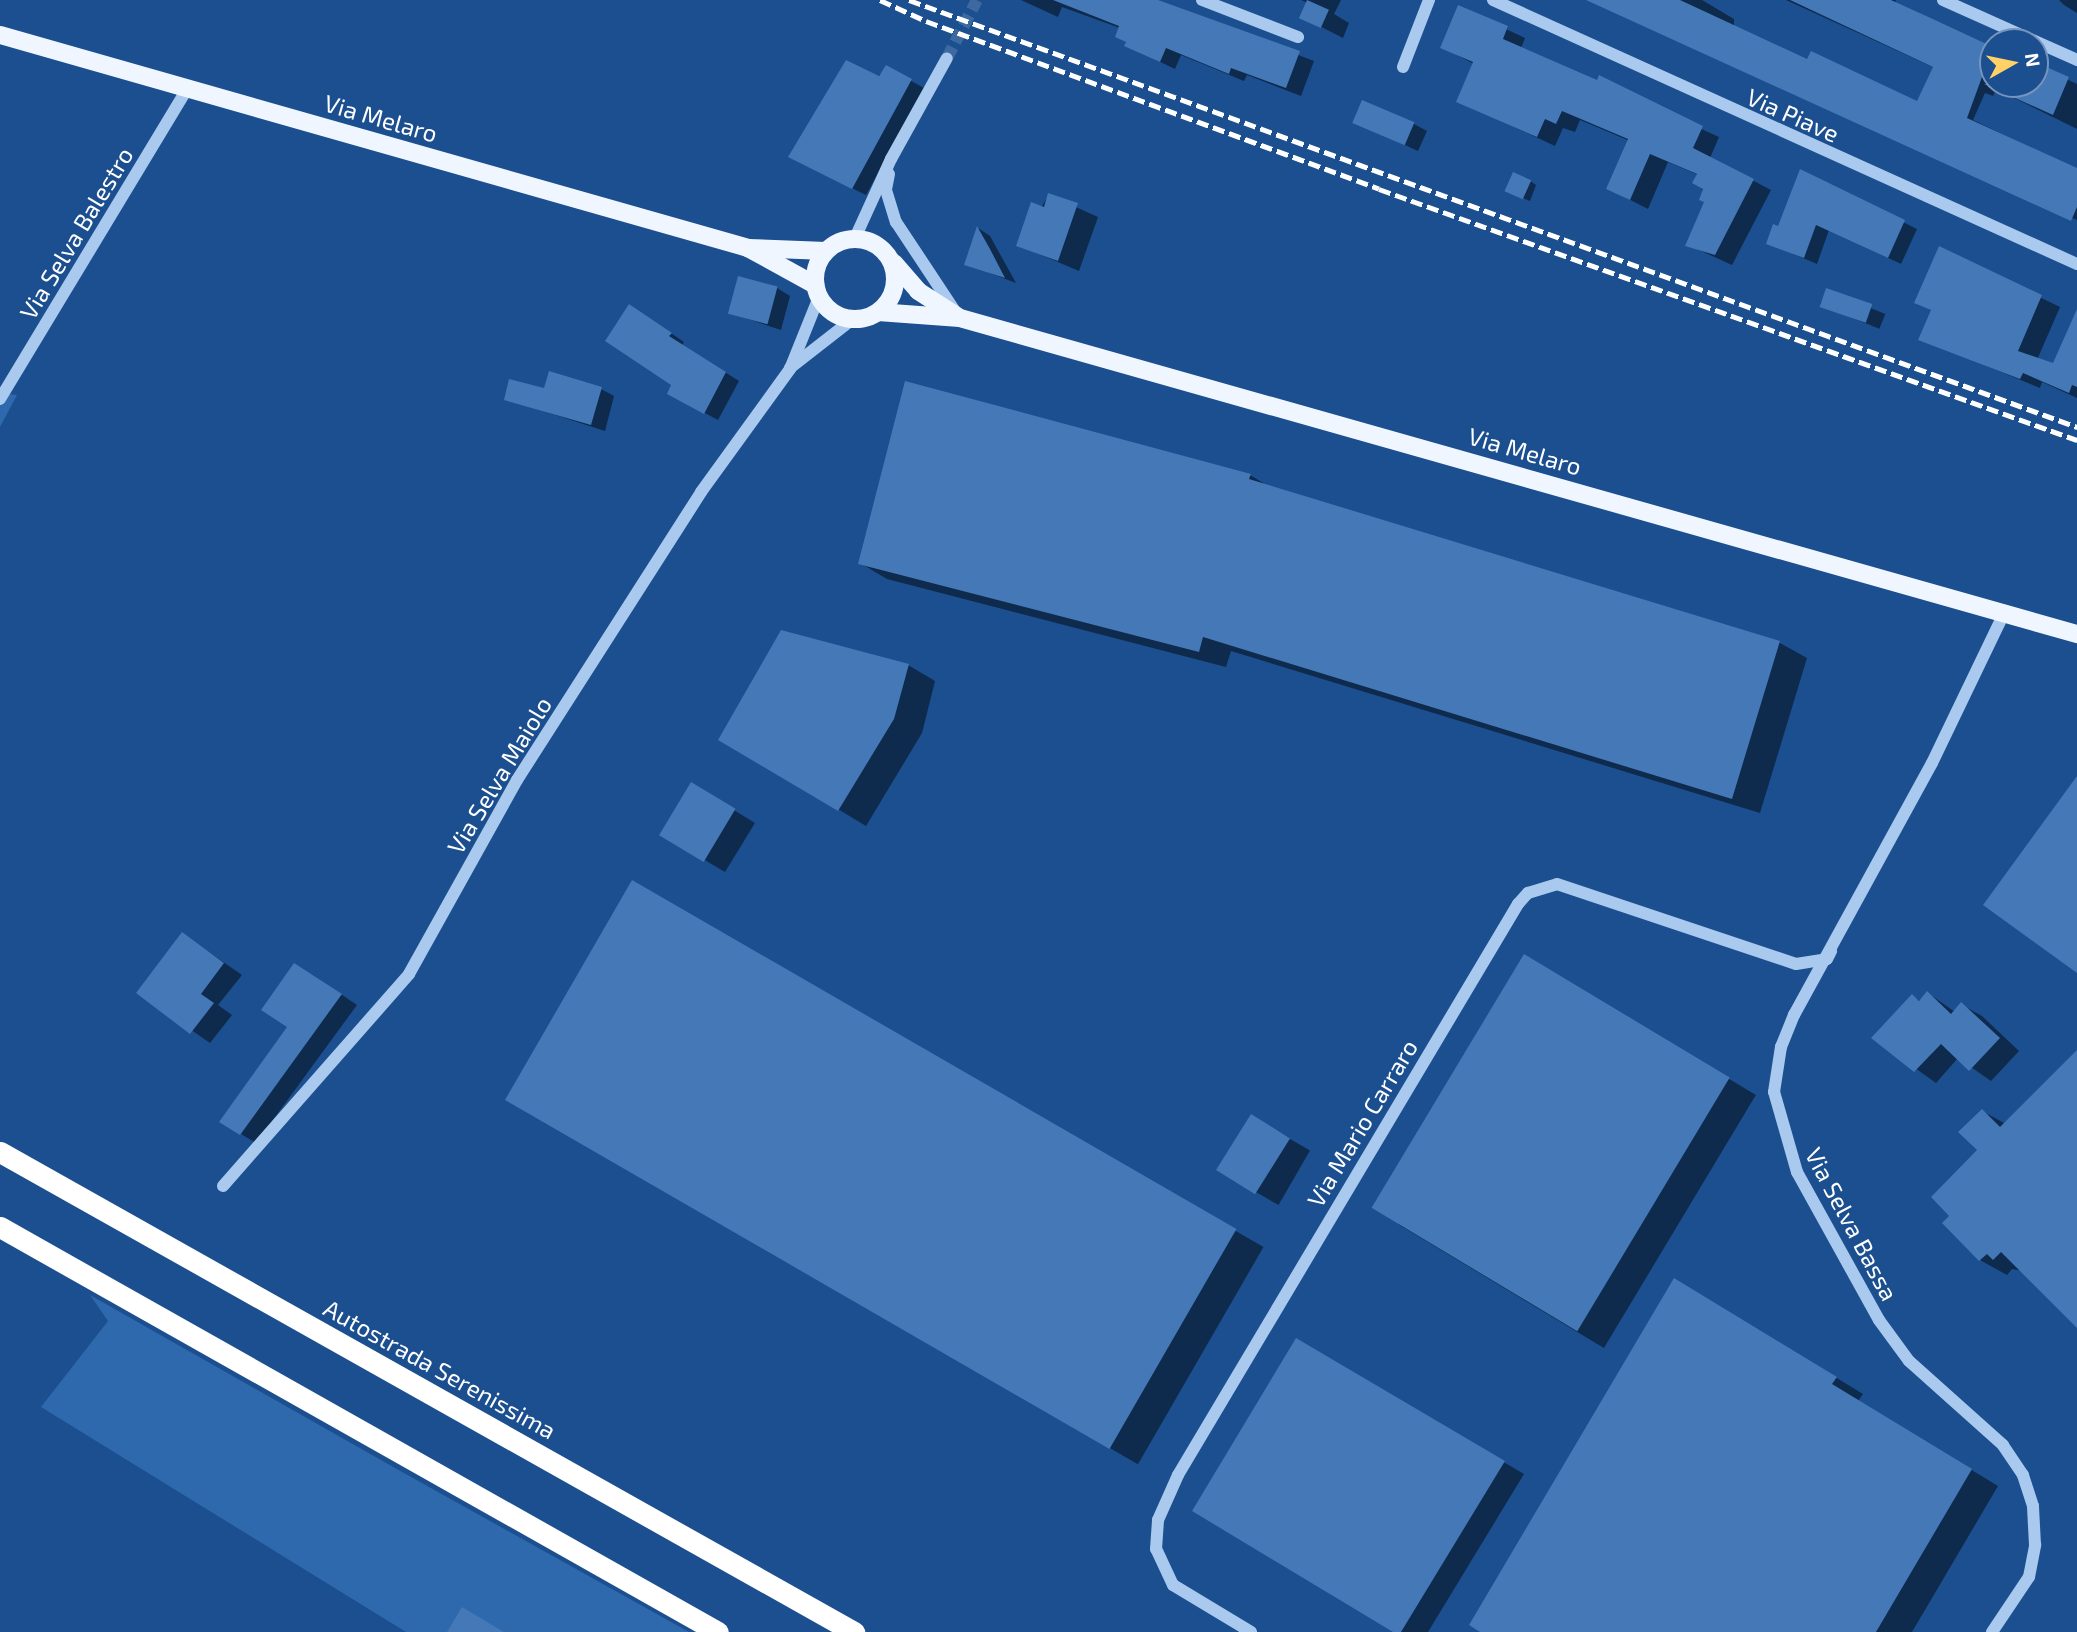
<!DOCTYPE html>
<style>
body{margin:0}
#map{position:relative;width:2077px;height:1632px;overflow:hidden;background:#1b4f8f;font-family:"Exo 2",sans-serif}
div>[style]{position:absolute}
.green>*{inset:0;background:#2e69ad}
.shadow>*{inset:0;background:#0007;transform-origin:0 0}
.building>*{inset:0;background:#4478b7;transform-origin:0 0}
.minor-tunnel>*{height:12px;margin-top:-6px;transform-origin:0;background:repeating-linear-gradient(90deg,#3d69a0 0 12px,transparent 0 18px)}
.minor>*{height:12px;margin:-6px;padding:0 6px;transform-origin:6px;border-radius:6px;background:#a9c9ee}
.major>*{height:18px;margin:-9px;padding:0 9px;transform-origin:9px;border-radius:9px;background:#f0f6ff}
.major>.ring{margin:-9px;padding:0;box-sizing:content-box;background:none;border:18px solid #f0f6ff;border-radius:50%}
.highway>*{height:21px;margin:-10.5px;padding:0 10.5px;transform-origin:10.5px;border-radius:10.5px;background:#fff}
.rail>*{height:5px;margin-top:-2.5px;transform-origin:0;background:repeating-linear-gradient(90deg,#fff 0 12px,transparent 0 17px)}
span{translate:-50% -50%;white-space:nowrap;text-align:center;line-height:1.15;-webkit-text-stroke:5px #1b4f8f;paint-order:stroke}
.street-label{font-size:24px;color:#fff}
.north{position:absolute;left:1979px;top:28px;width:70px;height:70px;box-sizing:border-box;background:#1b4f8f;border:2px solid #7695bc;border-radius:50%;rotate:81deg;font-size:19px;font-weight:700;line-height:28px;text-align:center;color:#fff}
.north::after{content:'';display:block;margin:auto;width:24px;height:32px;background:#ffd166;clip-path:polygon(50% 0,100% 100%,50% 72%,0 100%)}
</style>
<div id="map">
<div class="green">
<i style="clip-path:polygon(0 393px,17px 395px,0 427px)"></i>
<i style="clip-path:polygon(90px 1295px,395px 1468px,689px 1632px,406px 1632px,41px 1407px,108px 1321px)"></i>
</div>
<div class="shadow">
<i style="clip-path:polygon(1021px 0,1154px 0,1314px 61px,1301px 96px,1247px 75px,1244px 81px,1181px 55px,1175px 69px,1127px 46px,1120px 28px,1062px 7px,1058px 17px)"></i>
<i style="clip-path:polygon(1301px 0,1341px 0,1334px 14px,1349px 23px,1343px 38px,1302px 17px,1308px 3px)"></i>
<i style="clip-path:polygon(1610px 0,1702px 0,1734px 19px,1734px 26px,1808px 62px,1918px 103px,1935px 68px,1786px 0,1896px 0,1894px 4px,1993px 50px,1993px 84px,2035px 84px,2035px 64px,2077px 84px,2077px 129px,1996px 89px,1993px 96px,1985px 93px,1973px 120px,2077px 170px,2077px 220px,1622px 16px)"></i>
<i style="clip-path:polygon(2059px 0,2077px 0,2077px 13px,2064px 5px)"></i>
<i style="clip-path:polygon(1459px 7px,1525px 38px,1521px 48px,1719px 137px,1710px 158px,1771px 190px,1732px 265px,1688px 245px,1706px 202px,1698px 175px,1668px 162px,1648px 209px,1609px 189px,1630px 141px,1580px 120px,1575px 132px,1563px 128px,1555px 146px,1458px 101px,1474px 64px,1442px 47px)"></i>
<i style="clip-path:polygon(886px 67px,924px 88px,866px 195px,803px 164px)"></i>
<i style="clip-path:polygon(1355px 122px,1414px 124px,1427px 131px,1418px 151px)"></i>
<i style="clip-path:polygon(1801px 172px,1917px 229px,1901px 264px,1829px 230px,1817px 264px,1768px 243px,1780px 228px)"></i>
<i style="clip-path:polygon(1530px 181px,1536px 185px,1530px 201px,1513px 194px)"></i>
<i style="clip-path:polygon(1049px 195px,1098px 217px,1079px 271px,1018px 245px)"></i>
<i style="clip-path:polygon(978px 228px,990px 236px,1016px 283px,966px 264px)"></i>
<i style="clip-path:polygon(1940px 249px,2060px 307px,2037px 360px,2054px 365px,2077px 314px,2077px 398px,2042px 382px,2040px 388px,1921px 339px,1933px 311px,1916px 302px)"></i>
<i style="clip-path:polygon(777px 288px,790px 296px,781px 330px,730px 313px)"></i>
<i style="left:1826px;top:290px;width:64px;height:16px;rotate:22deg"></i>
<i style="clip-path:polygon(643px 314px,684px 342px,682px 345px,739px 381px,718px 420px,669px 394px,674px 384px)"></i>
<i style="clip-path:polygon(601px 389px,614px 396px,605px 431px,506px 399px,546px 390px)"></i>
<i style="clip-path:polygon(1250px 475px,1270px 487px,1780px 643px,1807px 658px,1760px 813px,1231px 651px,1226px 667px,887px 579px,860px 563px)"></i>
<i style="clip-path:polygon(908px 665px,935px 681px,922px 733px,866px 826px,721px 739px)"></i>
<i style="clip-path:polygon(711px 796px,755px 823px,725px 872px,661px 834px)"></i>
<i style="left:633px;top:883px;width:728px;height:251px;rotate:30deg"></i>
<i style="clip-path:polygon(183px 934px,242px 975px,218px 1005px,232px 1015px,210px 1043px,138px 993px)"></i>
<i style="left:1551px;top:972px;width:239px;height:295px;rotate:31deg"></i>
<i style="clip-path:polygon(311px 974px,357px 1005px,256px 1143px,241px 1134px)"></i>
<i style="clip-path:polygon(1928px 993px,1955px 1012px,1962px 1005px,1982px 1016px,2019px 1051px,1991px 1081px,1958px 1058px,1936px 1083px,1873px 1038px,1912px 996px,1920px 1001px)"></i>
<i style="clip-path:polygon(2077px 1065px,2077px 1323px,2023px 1271px,2012px 1269px,2007px 1275px,1980px 1260px,1952px 1216px,1979px 1150px,1982px 1111px,2006px 1124px)"></i>
<i style="left:1252px;top:1117px;width:67px;height:63px;rotate:30deg"></i>
<i style="clip-path:polygon(1702px 1296px,1863px 1394px,1858px 1401px,1998px 1486px,1912px 1632px,1484px 1632px)"></i>
<i style="clip-path:polygon(1297px 1341px,1524px 1474px,1428px 1632px,1396px 1632px)"></i>
</div>
<div class="building">
<i style="clip-path:polygon(1053px 0,1158px 0,1300px 51px,1286px 88px,1231px 68px,1229px 74px,1166px 48px,1160px 62px,1124px 46px,1126px 42px,1115px 37px,1119px 26px)"></i>
<i style="left:1307px;top:0;width:24px;height:20px;rotate:24deg"></i>
<i style="clip-path:polygon(1586px 0,1680px 0,1807px 59px,1811px 51px,1917px 101px,1933px 67px,1790px 0,1891px 0,1935px 20px,1993px 47px,1967px 118px,2077px 168px,2077px 207px,2071px 221px)"></i>
<i style="clip-path:polygon(1458px 5px,1508px 26px,1503px 39px,1597px 80px,1599px 75px,1703px 126px,1693px 148px,1754px 179px,1715px 255px,1685px 246px,1704px 202px,1699px 200px,1703px 189px,1692px 183px,1697px 174px,1650px 154px,1630px 200px,1606px 189px,1628px 139px,1562px 111px,1556px 124px,1545px 119px,1537px 137px,1456px 102px,1473px 62px,1440px 48px)"></i>
<i style="clip-path:polygon(846px 60px,879px 76px,886px 65px,912px 79px,852px 189px,788px 157px)"></i>
<i style="clip-path:polygon(2035px 62px,2069px 77px,2053px 115px,1984px 84px,2035px 84px)"></i>
<i style="left:1362px;top:100px;width:57px;height:25px;rotate:23deg"></i>
<i style="clip-path:polygon(1800px 169px,1905px 220px,1888px 258px,1816px 225px,1804px 258px,1766px 244px,1773px 224px,1778px 226px)"></i>
<i style="left:1513px;top:172px;width:20px;height:21px;rotate:24deg"></i>
<i style="clip-path:polygon(1048px 193px,1078px 203px,1058px 261px,1016px 246px,1031px 202px,1044px 207px)"></i>
<i style="clip-path:polygon(977px 226px,990px 249px,1005px 278px,964px 265px)"></i>
<i style="clip-path:polygon(1939px 246px,2042px 295px,2018px 351px,2053px 363px,2077px 309px,2077px 387px,2072px 385px,2069px 393px,2023px 373px,2020px 379px,1918px 340px,1931px 310px,1914px 303px)"></i>
<i style="left:738px;top:276px;width:41px;height:39px;rotate:15deg"></i>
<i style="left:1826px;top:288px;width:49px;height:20px;rotate:19deg"></i>
<i style="clip-path:polygon(629px 304px,672px 333px,669px 336px,726px 372px,704px 414px,667px 394px,671px 385px,605px 341px)"></i>
<i style="clip-path:polygon(549px 371px,602px 387px,591px 425px,504px 400px,509px 379px,544px 388px)"></i>
<i style="clip-path:polygon(905px 381px,1251px 474px,1249px 479px,1780px 641px,1732px 799px,1203px 637px,1199px 652px,858px 564px)"></i>
<i style="clip-path:polygon(781px 630px,909px 664px,894px 719px,838px 811px,718px 740px)"></i>
<i style="clip-path:polygon(2077px 776px,2077px 973px,1983px 905px)"></i>
<i style="left:691px;top:782px;width:52px;height:62px;rotate:31deg"></i>
<i style="left:632px;top:880px;width:698px;height:254px;rotate:30deg"></i>
<i style="clip-path:polygon(182px 932px,224px 963px,201px 994px,214px 1003px,190px 1034px,136px 993px)"></i>
<i style="left:1524px;top:954px;width:240px;height:296px;rotate:31deg"></i>
<i style="clip-path:polygon(294px 963px,342px 994px,240px 1135px,219px 1122px,287px 1027px,261px 1010px)"></i>
<i style="clip-path:polygon(1927px 991px,1951px 1014px,1961px 1002px,2000px 1038px,1969px 1071px,1941px 1044px,1914px 1072px,1871px 1038px,1912px 994px,1919px 1001px)"></i>
<i style="clip-path:polygon(2077px 1050px,2077px 1328px,2001px 1252px,1993px 1260px,1987px 1254px,1979px 1261px,1942px 1223px,1949px 1216px,1931px 1197px,1977px 1150px,1958px 1132px,1982px 1109px,2000px 1127px)"></i>
<i style="left:1251px;top:1114px;width:46px;height:66px;rotate:32deg"></i>
<i style="clip-path:polygon(1674px 1278px,1837px 1377px,1832px 1384px,1972px 1469px,1876px 1632px,1480px 1632px,1469px 1625px)"></i>
<i style="clip-path:polygon(1296px 1338px,1505px 1461px,1401px 1632px,1393px 1632px,1192px 1511px)"></i>
<i style="clip-path:polygon(462px 1607px,504px 1632px,447px 1632px)"></i>
</div>
<div class="minor-tunnel">
<i style="left:947px;top:58px;width:65px;rotate:-62.7deg"></i>
</div>
<div class="minor">
<i style="left:1202px;top:0;width:103px;rotate:21.1deg"></i>
<i style="left:1493px;top:0;width:641px;rotate:24.33deg"></i>
<i style="left:1943px;top:0;width:147px;rotate:24.1deg"></i>
<i style="left:1403px;top:67px;width:72px;rotate:-68.8deg"></i>
<i style="left:889px;top:174px;width:16px;rotate:101deg"></i>
<i style="left:886px;top:190px;width:34px;rotate:73deg"></i>
<i style="left:896px;top:222px;width:107px;rotate:56.5deg"></i>
<i style="left:855px;top:238px;width:87px;rotate:-65.5deg"></i>
<i style="left:891px;top:159px;width:115px;rotate:-61deg"></i>
<i style="left:790px;top:368px;width:80px;rotate:-37.9deg"></i>
<i style="left:0;top:399px;width:362px;rotate:-58.9deg"></i>
<i style="left:223px;top:1186px;width:282px;rotate:-48.7deg"></i>
<i style="left:409px;top:974px;width:222px;rotate:-60.9deg"></i>
<i style="left:517px;top:780px;width:342px;rotate:-57.4deg"></i>
<i style="left:701px;top:492px;width:152px;rotate:-54.1deg"></i>
<i style="left:790px;top:369px;width:78px;rotate:-68.1deg"></i>
<i style="left:1251px;top:1632px;width:91px;rotate:-148.9deg"></i>
<i style="left:1173px;top:1585px;width:40px;rotate:-115deg"></i>
<i style="left:1156px;top:1549px;width:29px;rotate:-86deg"></i>
<i style="left:1158px;top:1520px;width:49px;rotate:-66deg"></i>
<i style="left:1178px;top:1475px;width:665px;rotate:-59.23deg"></i>
<i style="left:1518px;top:904px;width:15px;rotate:-48deg"></i>
<i style="left:1528px;top:893px;width:30px;rotate:-17deg"></i>
<i style="left:1557px;top:884px;width:252px;rotate:18.5deg"></i>
<i style="left:1796px;top:964px;width:31px;rotate:-9deg"></i>
<i style="left:1827px;top:959px;width:9px;rotate:-63deg"></i>
<i style="left:1992px;top:1632px;width:66px;rotate:-56.1deg"></i>
<i style="left:2029px;top:1577px;width:33px;rotate:-79deg"></i>
<i style="left:2035px;top:1545px;width:39px;rotate:-93deg"></i>
<i style="left:2033px;top:1506px;width:33px;rotate:-108deg"></i>
<i style="left:2023px;top:1475px;width:36px;rotate:-124deg"></i>
<i style="left:2003px;top:1445px;width:126px;rotate:-138.2deg"></i>
<i style="left:1909px;top:1361px;width:51px;rotate:-126.2deg"></i>
<i style="left:1879px;top:1320px;width:169px;rotate:-119deg"></i>
<i style="left:1797px;top:1172px;width:83px;rotate:-106deg"></i>
<i style="left:1774px;top:1092px;width:46px;rotate:-81.2deg"></i>
<i style="left:1781px;top:1047px;width:35px;rotate:-68deg"></i>
<i style="left:1794px;top:1015px;width:287px;rotate:-61.3deg"></i>
<i style="left:1932px;top:763px;width:169px;rotate:-64.3deg"></i>
</div>
<div class="major">
<i style="left:0;top:35px;width:778px;rotate:15.89deg"></i>
<i style="left:748px;top:248px;width:77px;rotate:28.9deg"></i>
<i class="ring" style="left:815px;top:239px;width:62px;height:62px"></i>
<i style="left:748px;top:248px;width:78px;rotate:2.2deg"></i>
<i style="left:894px;top:263px;width:37px;rotate:49deg"></i>
<i style="left:918px;top:291px;width:46px;rotate:32.7deg"></i>
<i style="left:878px;top:312px;width:82px;rotate:4.2deg"></i>
<i style="left:960px;top:318px;width:1161px;rotate:15.8deg"></i>
</div>
<div class="highway">
<i style="left:0;top:1152px;width:980px;rotate:29.34deg"></i>
<i style="left:0;top:1227px;width:824px;rotate:29.43deg"></i>
</div>
<div class="rail">
<i style="left:880px;top:0;width:51px;rotate:24.5deg"></i>
<i style="left:926px;top:21px;width:483px;rotate:20.3deg"></i>
<i style="left:1379px;top:189px;width:742px;rotate:19.78deg"></i>
<i style="left:909px;top:0;width:1244px;rotate:20.08deg"></i>
</div>
<div class="street-label">
<span style="left:1793px;top:115px;rotate:24deg">Via Piave</span>
<span style="left:381px;top:118px;rotate:16deg">Via Melaro</span>
<span style="left:76px;top:233px;rotate:-59deg">Via Selva Balestro</span>
<span style="left:1525px;top:451px;rotate:16deg">Via Melaro</span>
<span style="left:499px;top:775px;rotate:-59deg">Via Selva Maiolo</span>
<span style="left:1362px;top:1123px;rotate:-59deg">Via Mario Carraro</span>
<span style="left:1852px;top:1224px;rotate:62deg">Via Selva Bassa</span>
<span style="left:440px;top:1369px;rotate:29deg">Autostrada Serenissima</span>
</div>
<div class="north">N</div>
</div>
